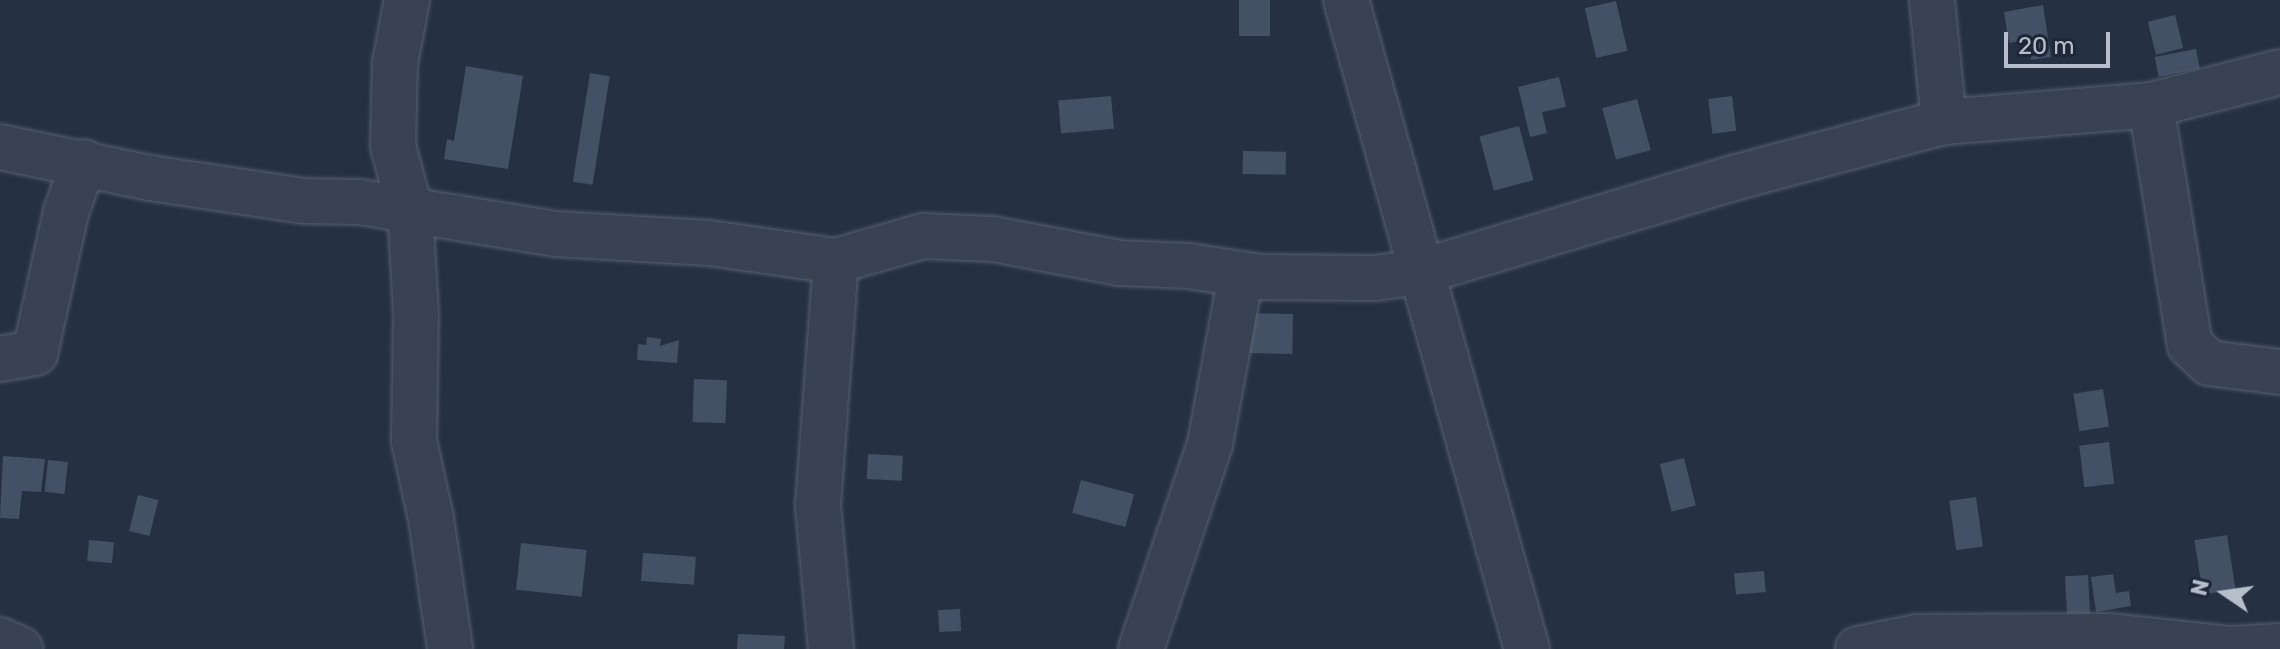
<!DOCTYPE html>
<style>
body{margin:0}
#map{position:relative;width:2280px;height:649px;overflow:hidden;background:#253043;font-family:Rubik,sans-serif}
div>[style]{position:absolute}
.building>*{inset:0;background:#445065;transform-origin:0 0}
.roads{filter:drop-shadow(0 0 2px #57606f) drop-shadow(0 0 2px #57606f)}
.minor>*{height:44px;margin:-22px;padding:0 22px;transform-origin:22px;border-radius:22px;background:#394252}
span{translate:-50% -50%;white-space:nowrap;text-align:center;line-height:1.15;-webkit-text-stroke:6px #1e2737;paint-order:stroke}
.north{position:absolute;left:2184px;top:553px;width:80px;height:80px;-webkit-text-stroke:6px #1e2737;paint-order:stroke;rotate:283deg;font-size:22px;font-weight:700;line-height:32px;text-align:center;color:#b6becc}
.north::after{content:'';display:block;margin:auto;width:28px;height:36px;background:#b6becc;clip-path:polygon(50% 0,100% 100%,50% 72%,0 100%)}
.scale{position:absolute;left:2004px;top:32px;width:106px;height:36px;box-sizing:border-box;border:4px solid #b6becc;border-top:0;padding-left:10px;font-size:24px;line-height:28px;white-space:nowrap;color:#b6becc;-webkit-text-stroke:6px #1e2737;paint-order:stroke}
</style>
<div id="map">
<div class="building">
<i style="left:1239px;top:0;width:31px;height:36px"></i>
<i style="left:1616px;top:1px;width:51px;height:32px;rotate:77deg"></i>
<i style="clip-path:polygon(2043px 5px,2051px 57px,2031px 60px,2028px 40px,2009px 43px,2004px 12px)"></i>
<i style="left:2175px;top:15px;width:34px;height:28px;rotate:76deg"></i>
<i style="left:2196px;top:49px;width:20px;height:42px;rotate:79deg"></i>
<i style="clip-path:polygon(466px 66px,523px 76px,508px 169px,444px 159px,447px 139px,454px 141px)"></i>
<i style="left:590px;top:73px;width:20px;height:110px;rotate:9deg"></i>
<i style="clip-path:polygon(1559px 77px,1566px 107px,1542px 112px,1547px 133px,1530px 137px,1518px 87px)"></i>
<i style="left:1111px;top:96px;width:33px;height:53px;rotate:85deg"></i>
<i style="left:1732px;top:96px;width:35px;height:24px;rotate:83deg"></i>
<i style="left:1637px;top:99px;width:53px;height:36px;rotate:75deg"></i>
<i style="left:1519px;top:126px;width:56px;height:41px;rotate:75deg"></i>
<i style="left:1243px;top:151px;width:43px;height:23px;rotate:1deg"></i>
<i style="left:1240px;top:313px;width:53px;height:40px;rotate:1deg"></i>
<i style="clip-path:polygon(647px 337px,661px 339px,660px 346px,679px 340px,677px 363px,637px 360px,638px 344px,646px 345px)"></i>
<i style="left:694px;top:379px;width:33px;height:43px;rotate:2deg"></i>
<i style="left:2103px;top:389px;width:38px;height:30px;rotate:81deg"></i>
<i style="left:2109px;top:442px;width:42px;height:30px;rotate:83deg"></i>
<i style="left:868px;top:454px;width:35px;height:25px;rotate:3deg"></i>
<i style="clip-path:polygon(3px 456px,45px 459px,41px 492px,22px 491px,19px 519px,0 518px)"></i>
<i style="left:1684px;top:458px;width:49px;height:25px;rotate:76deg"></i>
<i style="left:48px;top:460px;width:20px;height:32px;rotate:6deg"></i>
<i style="left:1081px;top:480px;width:55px;height:34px;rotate:15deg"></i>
<i style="left:138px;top:495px;width:21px;height:37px;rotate:14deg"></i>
<i style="left:1976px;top:497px;width:50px;height:27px;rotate:82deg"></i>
<i style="left:2227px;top:535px;width:55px;height:33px;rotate:81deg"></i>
<i style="left:89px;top:540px;width:25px;height:21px;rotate:5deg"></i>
<i style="left:521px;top:543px;width:66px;height:47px;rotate:6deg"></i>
<i style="left:643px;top:553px;width:53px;height:28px;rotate:4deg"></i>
<i style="left:1764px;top:571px;width:21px;height:30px;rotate:85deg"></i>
<i style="clip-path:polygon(2113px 574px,2116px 593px,2129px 591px,2131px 606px,2096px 612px,2091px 577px)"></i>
<i style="left:2088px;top:575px;width:41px;height:23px;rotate:87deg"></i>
<i style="left:960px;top:609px;width:22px;height:22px;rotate:87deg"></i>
<i style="clip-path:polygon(738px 634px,785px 636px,784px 649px,737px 649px)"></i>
</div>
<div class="roads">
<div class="minor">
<i style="left:407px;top:0;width:64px;rotate:100.8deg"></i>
<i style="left:395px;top:63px;width:83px;rotate:91.4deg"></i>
<i style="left:393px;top:146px;width:65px;rotate:74.9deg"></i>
<i style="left:410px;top:209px;width:105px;rotate:86.7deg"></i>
<i style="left:416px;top:314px;width:127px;rotate:90.9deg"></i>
<i style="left:414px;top:441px;width:79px;rotate:77.6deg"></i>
<i style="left:431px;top:518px;width:132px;rotate:81.7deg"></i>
<i style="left:1346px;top:0;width:674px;rotate:74.42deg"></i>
<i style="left:1932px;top:0;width:123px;rotate:84.4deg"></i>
<i style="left:2151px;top:105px;width:243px;rotate:80.8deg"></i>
<i style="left:2190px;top:345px;width:26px;rotate:43deg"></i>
<i style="left:2209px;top:363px;width:72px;rotate:7.2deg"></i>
<i style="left:0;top:147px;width:153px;rotate:11.7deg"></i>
<i style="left:150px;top:178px;width:156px;rotate:8.5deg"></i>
<i style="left:304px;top:201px;width:56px;rotate:1deg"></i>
<i style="left:360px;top:202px;width:199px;rotate:9.3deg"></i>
<i style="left:556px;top:234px;width:153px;rotate:3.4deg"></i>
<i style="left:709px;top:243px;width:128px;rotate:8.1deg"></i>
<i style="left:836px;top:261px;width:91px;rotate:-16deg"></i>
<i style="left:923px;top:236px;width:70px;rotate:2.5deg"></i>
<i style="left:993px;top:239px;width:128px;rotate:10.8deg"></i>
<i style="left:1119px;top:263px;width:70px;rotate:2.5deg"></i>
<i style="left:1189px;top:266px;width:73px;rotate:8.7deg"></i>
<i style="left:1261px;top:277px;width:114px;rotate:0.5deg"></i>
<i style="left:1375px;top:278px;width:45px;rotate:-7.6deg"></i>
<i style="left:1420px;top:272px;width:331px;rotate:-16.7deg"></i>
<i style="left:1737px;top:177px;width:214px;rotate:-14.9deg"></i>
<i style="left:1944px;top:122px;width:208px;rotate:-4.7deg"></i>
<i style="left:2151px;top:105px;width:133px;rotate:-14.3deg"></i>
<i style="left:0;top:359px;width:36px;rotate:-10deg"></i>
<i style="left:35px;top:353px;width:144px;rotate:-77.6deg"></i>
<i style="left:66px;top:212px;width:53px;rotate:-70.2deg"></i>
<i style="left:0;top:640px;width:22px;rotate:24deg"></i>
<i style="left:831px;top:649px;width:145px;rotate:-95.2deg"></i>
<i style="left:818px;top:505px;width:245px;rotate:-85.8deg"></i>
<i style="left:1141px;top:649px;width:216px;rotate:-71.4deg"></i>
<i style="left:1210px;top:444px;width:172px;rotate:-79.6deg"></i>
<i style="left:1858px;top:649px;width:60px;rotate:-11.5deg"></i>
<i style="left:1917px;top:637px;width:192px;rotate:-0.3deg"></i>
<i style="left:2109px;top:636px;width:123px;rotate:6.1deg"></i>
<i style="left:2231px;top:649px;width:49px;rotate:-3.5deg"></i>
</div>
</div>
<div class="north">N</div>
<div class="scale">20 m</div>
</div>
